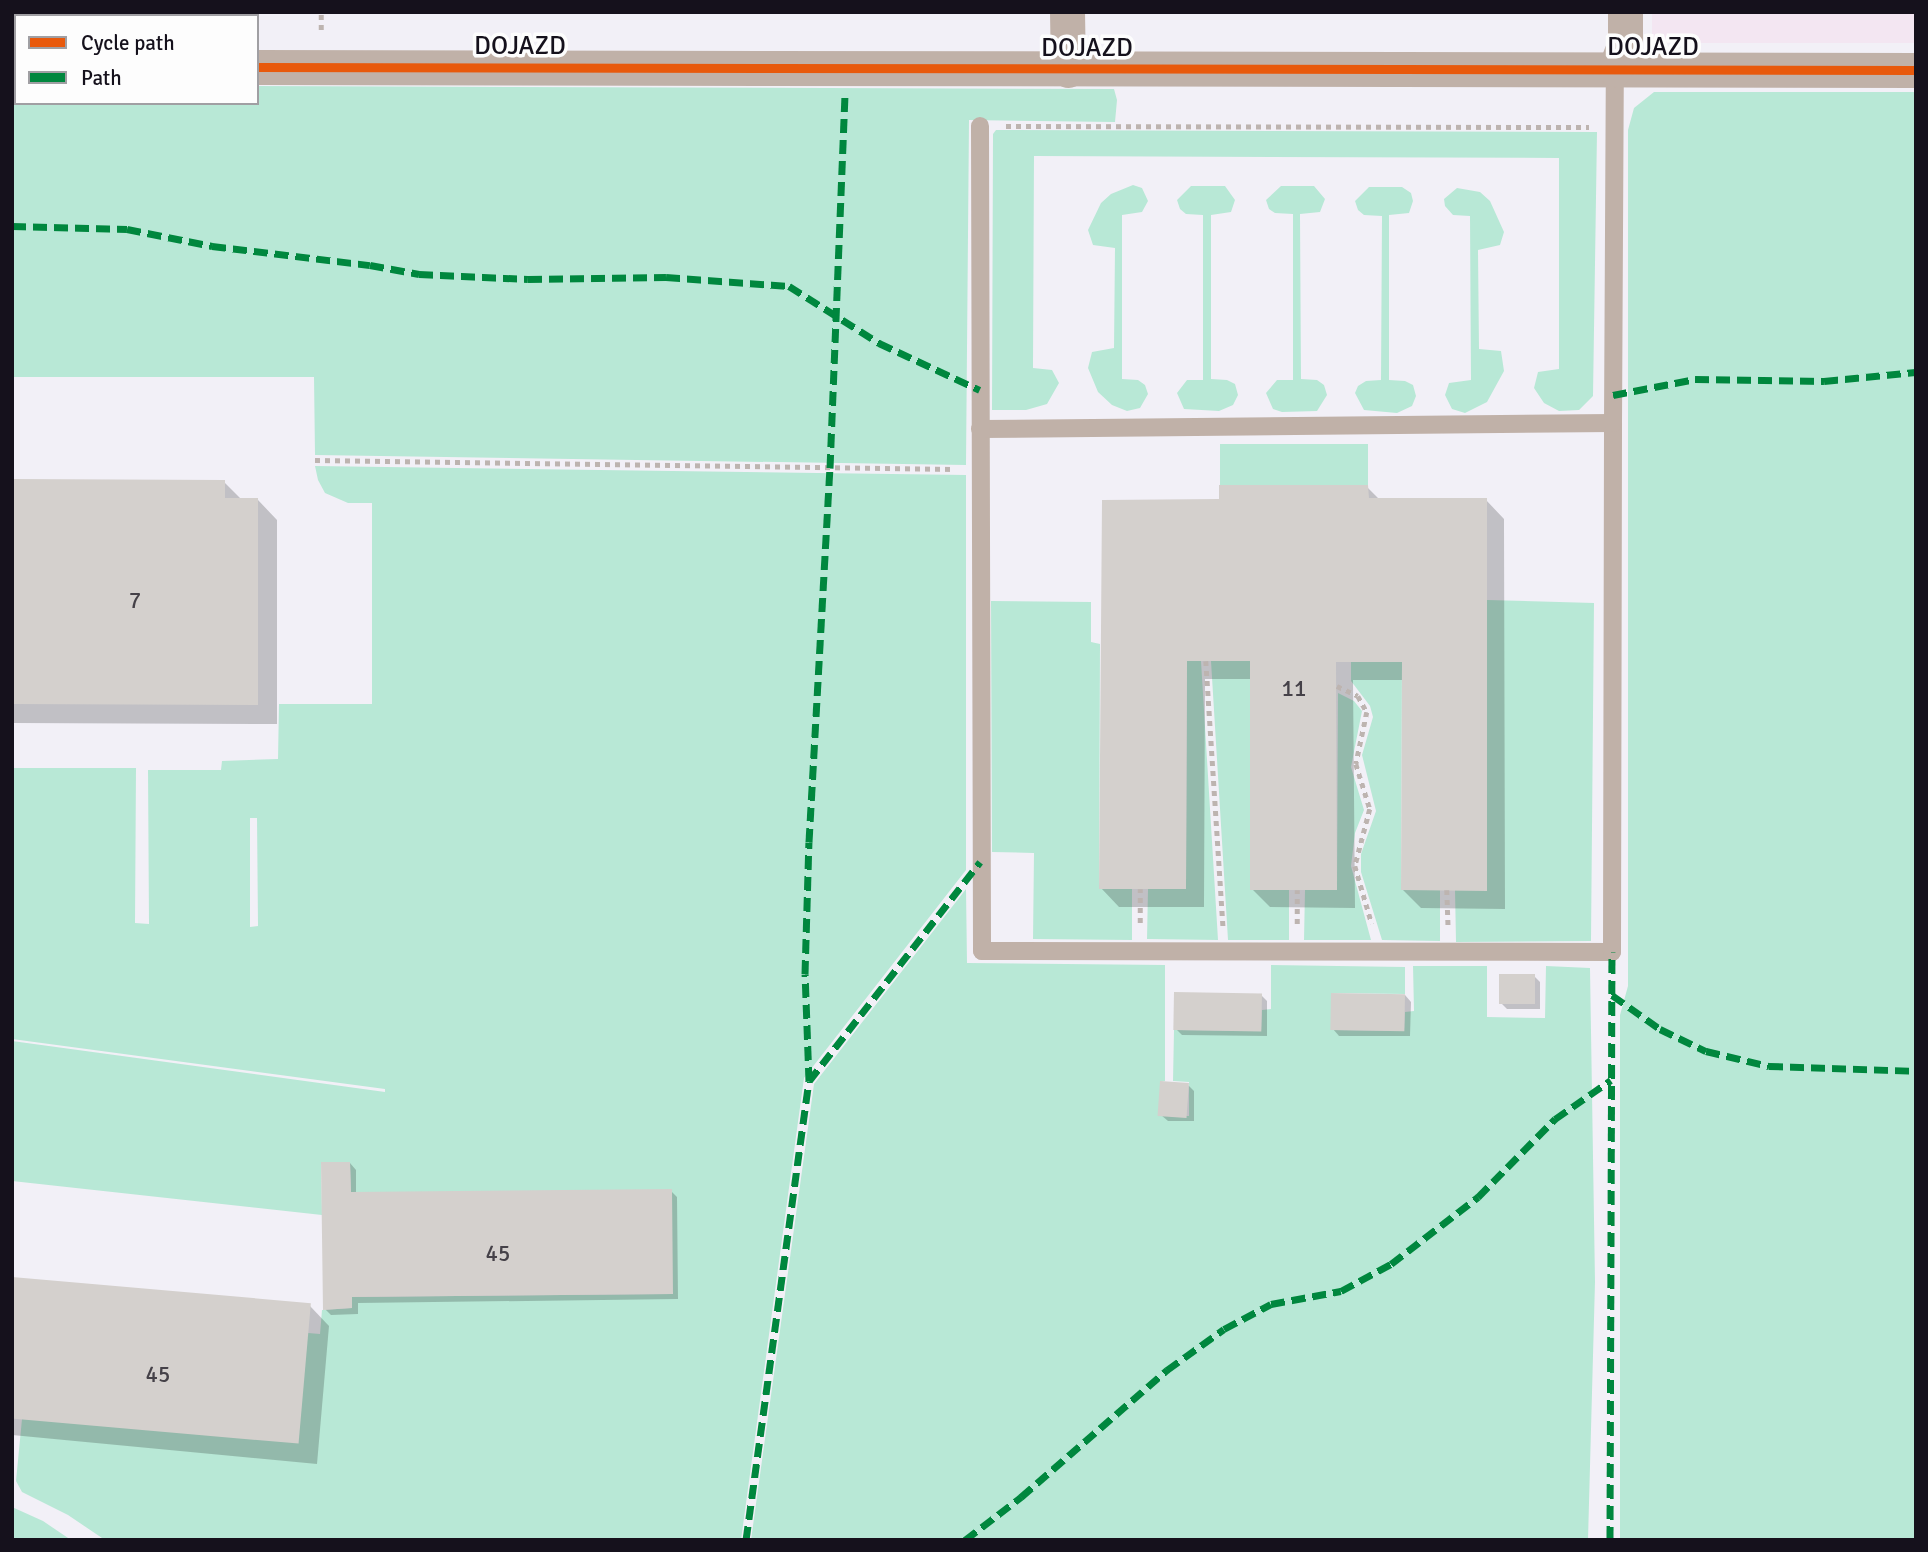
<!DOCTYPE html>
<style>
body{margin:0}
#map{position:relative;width:1928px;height:1552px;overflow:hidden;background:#f2f0f7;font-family:Signika,sans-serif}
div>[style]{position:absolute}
.industrial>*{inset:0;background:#f3e6f2;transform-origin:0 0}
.green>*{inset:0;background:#b8e8d6;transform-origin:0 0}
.shadow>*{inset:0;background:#0003}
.building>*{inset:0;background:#d4d0cd;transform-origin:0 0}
.path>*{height:4.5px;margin-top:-2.25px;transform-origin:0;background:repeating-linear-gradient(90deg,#bdb4b0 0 5px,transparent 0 10px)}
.lane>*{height:18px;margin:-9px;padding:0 9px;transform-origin:9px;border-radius:9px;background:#c0b1a8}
.street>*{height:35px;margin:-17.5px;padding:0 17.5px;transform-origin:17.5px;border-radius:17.5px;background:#c0b1a8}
.quiet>*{height:7px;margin-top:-3.5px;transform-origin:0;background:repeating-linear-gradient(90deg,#00873e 0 14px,transparent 0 21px)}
.cycleway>*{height:9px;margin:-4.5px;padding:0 4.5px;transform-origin:4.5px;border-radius:4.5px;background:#e8590c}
span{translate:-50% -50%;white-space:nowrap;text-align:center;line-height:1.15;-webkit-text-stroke:7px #fdfdfd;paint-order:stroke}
.number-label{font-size:23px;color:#454148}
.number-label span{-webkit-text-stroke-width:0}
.street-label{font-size:26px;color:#15111c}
.frame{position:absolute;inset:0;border:14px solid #15111c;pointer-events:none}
.legend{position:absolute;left:14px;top:14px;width:245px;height:91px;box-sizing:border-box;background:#fdfdfd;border:2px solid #a09fa3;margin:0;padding:9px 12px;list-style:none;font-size:21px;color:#15111c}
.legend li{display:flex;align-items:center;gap:14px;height:35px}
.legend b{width:35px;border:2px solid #a09fa3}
</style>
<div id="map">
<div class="industrial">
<i style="left:1652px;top:12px;width:264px;height:31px"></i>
</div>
<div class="green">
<i style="clip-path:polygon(12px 85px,16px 85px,16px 103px,257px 103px,257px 86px,1114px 89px,1117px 100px,1115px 122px,969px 120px,966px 465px,315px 455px,314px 377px,12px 377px)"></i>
<i style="clip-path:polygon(1654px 92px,1916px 92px,1916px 1540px,1620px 1540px,1620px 1015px,1628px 986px,1628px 130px,1634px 108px)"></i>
<i style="clip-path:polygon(996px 130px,1597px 132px,1593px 396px,1579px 410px,1559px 411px,1544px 403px,1534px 388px,1538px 372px,1559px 369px,1559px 158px,1034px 156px,1033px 368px,1052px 370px,1059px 383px,1047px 404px,1026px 410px,992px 410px,993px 134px)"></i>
<i style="clip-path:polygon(1133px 185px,1142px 188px,1148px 201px,1142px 212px,1122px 215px,1122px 379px,1138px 380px,1145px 385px,1148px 394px,1140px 408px,1127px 411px,1112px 405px,1098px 392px,1088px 368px,1092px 352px,1114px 348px,1115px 248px,1093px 245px,1088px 230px,1101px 203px,1111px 194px)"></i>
<i style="clip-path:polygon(1191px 186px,1225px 186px,1235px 200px,1231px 212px,1211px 215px,1211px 379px,1227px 380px,1235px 384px,1238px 395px,1233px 405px,1219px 411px,1184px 409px,1177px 393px,1187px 380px,1203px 380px,1203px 215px,1186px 214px,1180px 209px,1177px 200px)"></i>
<i style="clip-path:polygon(1281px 186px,1314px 186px,1325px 199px,1320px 212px,1300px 214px,1301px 379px,1317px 380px,1324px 385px,1327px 395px,1317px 411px,1282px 412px,1273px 409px,1266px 393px,1277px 380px,1293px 380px,1293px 214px,1275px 213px,1269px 209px,1266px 200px)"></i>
<i style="clip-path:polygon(1369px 187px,1402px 187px,1411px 193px,1413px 201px,1409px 213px,1389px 215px,1389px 380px,1405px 381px,1413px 385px,1416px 396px,1412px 406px,1397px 413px,1364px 410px,1355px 393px,1358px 386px,1366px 381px,1381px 380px,1382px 216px,1364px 215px,1358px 210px,1355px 201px)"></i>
<i style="clip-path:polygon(1457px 188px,1480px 192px,1490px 201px,1504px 232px,1500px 245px,1478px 250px,1479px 349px,1501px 351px,1504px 371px,1487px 402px,1465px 413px,1452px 409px,1445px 395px,1449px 383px,1471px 380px,1470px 216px,1453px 215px,1445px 206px,1444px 199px)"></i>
<i style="left:1220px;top:444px;width:148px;height:41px"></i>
<i style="clip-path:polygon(evenodd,315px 466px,966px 475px,966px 870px,804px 1078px,741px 1540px,105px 1540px,68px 1515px,22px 1492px,16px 1481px,22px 1419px,308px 1333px,320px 1334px,322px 1310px,352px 1308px,352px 1297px,672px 1294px,351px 1192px,350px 1162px,321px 1163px,322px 1215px,12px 1181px,12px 1041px,385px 1092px,385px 1089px,12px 1039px,12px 768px,136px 768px,135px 923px,149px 924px,148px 770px,221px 770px,222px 761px,278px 759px,279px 704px,372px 704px,372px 503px,348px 503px,325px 493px,318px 480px,315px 466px,250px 818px,257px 818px,258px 926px,250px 927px,250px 818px)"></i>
<i style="clip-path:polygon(1487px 600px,1594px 603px,1591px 941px,1456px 942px,1455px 890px,1487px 890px)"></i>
<i style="clip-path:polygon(991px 601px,1091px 602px,1091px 642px,1100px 644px,1099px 888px,1132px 889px,1132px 940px,1033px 939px,1034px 853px,992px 852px)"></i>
<i style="clip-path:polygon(1187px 661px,1201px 661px,1218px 940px,1147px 939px,1148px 889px,1186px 889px)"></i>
<i style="clip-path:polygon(1211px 661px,1250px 661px,1250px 889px,1289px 890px,1289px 940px,1228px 940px)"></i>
<i style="clip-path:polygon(1351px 662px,1402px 662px,1401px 890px,1440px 890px,1440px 941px,1382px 940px,1361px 872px,1361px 854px,1376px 811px,1362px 755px,1373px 717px,1370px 706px,1351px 681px)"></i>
<i style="clip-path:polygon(1338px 693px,1354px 701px,1362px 711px,1351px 767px,1364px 810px,1355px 833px,1351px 866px,1371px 940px,1304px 940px,1305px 890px,1337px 890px)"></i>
<i style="clip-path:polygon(966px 889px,967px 963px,1165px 965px,1165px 1081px,1160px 1082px,1160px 1116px,1189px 1116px,1189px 1082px,1173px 1081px,1174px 1030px,1261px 1031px,1262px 1010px,1271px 1009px,1271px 965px,1405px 967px,1405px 994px,1332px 993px,1331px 1030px,1404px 1031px,1405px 1012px,1414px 1011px,1413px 966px,1487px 966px,1487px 1017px,1545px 1018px,1546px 966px,1590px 968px,1595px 1282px,1588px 1540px,751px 1540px,814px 1084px)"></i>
<i style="clip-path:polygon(12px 1507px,43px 1521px,71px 1540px,12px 1540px)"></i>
</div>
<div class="shadow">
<i style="clip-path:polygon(12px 481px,224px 482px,242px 500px,258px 500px,277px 520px,277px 724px,12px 723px)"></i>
<i style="clip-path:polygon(1367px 487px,1380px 500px,1486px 500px,1504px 519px,1505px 909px,1421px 908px,1402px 889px,1404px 680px,1353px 680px,1355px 908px,1270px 907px,1252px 889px,1251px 679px,1205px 679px,1204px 907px,1119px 907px,1101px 888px,1220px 500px)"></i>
<i style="clip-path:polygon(1534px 976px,1540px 982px,1540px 1009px,1507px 1009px,1501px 1003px)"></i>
<i style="clip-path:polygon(1261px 995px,1267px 1001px,1267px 1036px,1182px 1035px,1176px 1029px)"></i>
<i style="clip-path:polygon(1405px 995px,1411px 1002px,1410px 1036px,1339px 1036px,1333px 1029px)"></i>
<i style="clip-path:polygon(1188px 1085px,1194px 1091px,1194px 1121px,1168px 1121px,1161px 1115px)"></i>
<i style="clip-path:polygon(350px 1163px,356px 1170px,356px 1194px,671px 1191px,677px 1197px,678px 1299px,358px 1303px,358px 1314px,331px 1315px,325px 1309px)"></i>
<i style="clip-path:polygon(12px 1278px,310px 1306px,329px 1326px,317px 1464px,12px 1435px)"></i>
</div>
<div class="building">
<i style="clip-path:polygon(12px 479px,225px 480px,225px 498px,258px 498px,258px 705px,12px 704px)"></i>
<i style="clip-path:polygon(1219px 485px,1368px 485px,1369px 498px,1487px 498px,1487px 891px,1401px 890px,1402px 662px,1336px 662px,1337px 890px,1250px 890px,1250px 661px,1187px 661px,1186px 889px,1099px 889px,1102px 500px,1219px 499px)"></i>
<i style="left:1499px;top:974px;width:36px;height:30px"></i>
<i style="left:1174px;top:992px;width:88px;height:38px;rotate:1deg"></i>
<i style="left:1331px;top:993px;width:74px;height:37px;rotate:1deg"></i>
<i style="left:1160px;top:1081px;width:29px;height:35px;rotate:4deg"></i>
<i style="clip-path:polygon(321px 1162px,350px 1162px,351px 1192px,672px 1189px,673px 1294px,352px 1297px,352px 1308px,323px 1310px)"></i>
<i style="left:12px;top:1277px;width:300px;height:141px;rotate:5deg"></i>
</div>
<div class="path">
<i style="left:73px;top:16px;width:4px;rotate:-90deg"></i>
<i style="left:197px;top:16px;width:4px;rotate:-90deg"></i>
<i style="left:321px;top:30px;width:18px;rotate:-90deg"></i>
<i style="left:1006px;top:126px;width:583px;rotate:0.1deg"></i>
<i style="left:315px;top:460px;width:639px;rotate:0.81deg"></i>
<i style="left:1206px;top:661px;width:266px;rotate:86.3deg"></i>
<i style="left:1337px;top:686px;width:23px;rotate:25deg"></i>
<i style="left:1358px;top:696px;width:18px;rotate:61deg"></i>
<i style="left:1367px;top:712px;width:53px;rotate:101.9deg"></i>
<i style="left:1356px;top:764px;width:47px;rotate:72.7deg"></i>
<i style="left:1370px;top:809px;width:59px;rotate:104.7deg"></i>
<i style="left:1355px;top:866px;width:60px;rotate:73.7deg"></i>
<i style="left:1447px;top:890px;width:35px;rotate:88deg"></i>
<i style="left:1140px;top:923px;width:34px;rotate:-90deg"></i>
<i style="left:1297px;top:924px;width:34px;rotate:-90deg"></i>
<i style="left:12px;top:1431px;width:2px"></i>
</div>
<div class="lane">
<i style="left:980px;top:126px;width:825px;rotate:89.86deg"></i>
<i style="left:982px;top:951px;width:630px;rotate:0.09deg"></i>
<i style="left:1612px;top:952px;width:529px;rotate:-89.89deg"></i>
<i style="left:980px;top:429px;width:633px;rotate:-0.54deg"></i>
<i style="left:1613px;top:423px;width:354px;rotate:-89.7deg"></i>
</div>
<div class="street">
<i style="left:1067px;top:12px;width:58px;rotate:89deg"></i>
<i style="left:12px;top:66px;width:4px"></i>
<i style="left:257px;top:67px;width:1659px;rotate:0.1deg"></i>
<i style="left:1615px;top:69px;width:28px;rotate:-69deg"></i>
<i style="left:1625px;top:43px;width:31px;rotate:-90deg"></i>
</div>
<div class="quiet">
<i style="left:12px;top:226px;width:115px;rotate:1.5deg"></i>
<i style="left:127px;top:229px;width:87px;rotate:11.3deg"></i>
<i style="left:212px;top:246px;width:159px;rotate:6.9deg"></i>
<i style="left:370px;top:265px;width:50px;rotate:10.4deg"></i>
<i style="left:419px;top:274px;width:109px;rotate:2.6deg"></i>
<i style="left:528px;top:279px;width:138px;rotate:-0.8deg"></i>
<i style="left:666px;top:277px;width:123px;rotate:4.2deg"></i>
<i style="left:789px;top:286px;width:107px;rotate:32.3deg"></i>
<i style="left:879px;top:343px;width:111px;rotate:25deg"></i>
<i style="left:1613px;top:395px;width:84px;rotate:-11deg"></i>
<i style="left:1695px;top:379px;width:129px;rotate:0.9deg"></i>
<i style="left:1824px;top:381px;width:92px;rotate:-5.6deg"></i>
<i style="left:1612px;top:995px;width:59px;rotate:35.3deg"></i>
<i style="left:1660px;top:1029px;width:51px;rotate:25.6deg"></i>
<i style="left:1706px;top:1051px;width:65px;rotate:13.4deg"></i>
<i style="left:1769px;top:1066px;width:147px;rotate:1.9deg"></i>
<i style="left:809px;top:1081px;width:107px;rotate:-92.1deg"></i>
<i style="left:805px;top:974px;width:132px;rotate:-88.3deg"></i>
<i style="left:809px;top:842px;width:375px;rotate:-86.8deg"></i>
<i style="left:830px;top:468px;width:374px;rotate:-87.7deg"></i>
<i style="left:746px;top:1540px;width:463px;rotate:-82.2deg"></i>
<i style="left:809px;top:1081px;width:278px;rotate:-52deg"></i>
<i style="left:965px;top:1540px;width:71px;rotate:-37.5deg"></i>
<i style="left:1021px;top:1497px;width:194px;rotate:-41deg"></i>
<i style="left:1167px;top:1370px;width:70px;rotate:-35.7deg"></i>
<i style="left:1224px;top:1329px;width:53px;rotate:-28deg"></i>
<i style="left:1271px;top:1304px;width:71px;rotate:-10.5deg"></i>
<i style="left:1341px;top:1291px;width:57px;rotate:-28.4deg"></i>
<i style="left:1391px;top:1264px;width:110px;rotate:-37.6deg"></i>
<i style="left:1478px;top:1197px;width:110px;rotate:-45.4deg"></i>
<i style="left:1555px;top:1119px;width:68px;rotate:-34.9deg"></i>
<i style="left:1610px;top:1540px;width:588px;rotate:-89.81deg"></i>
</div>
<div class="cycleway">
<i style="left:257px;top:67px;width:1659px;rotate:0.1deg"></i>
</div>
<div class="number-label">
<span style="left:135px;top:601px">7</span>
<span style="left:1294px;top:689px">11</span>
<span style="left:498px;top:1254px">45</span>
<span style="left:158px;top:1375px">45</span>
</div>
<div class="street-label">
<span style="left:520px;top:47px">DOJAZD</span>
<span style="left:1653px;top:48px">DOJAZD</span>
<span style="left:1087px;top:49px">DOJAZD</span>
</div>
<div class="frame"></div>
<ul class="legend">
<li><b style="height:9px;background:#e8590c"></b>Cycle path</li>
<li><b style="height:9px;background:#00873e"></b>Path</li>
</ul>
</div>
